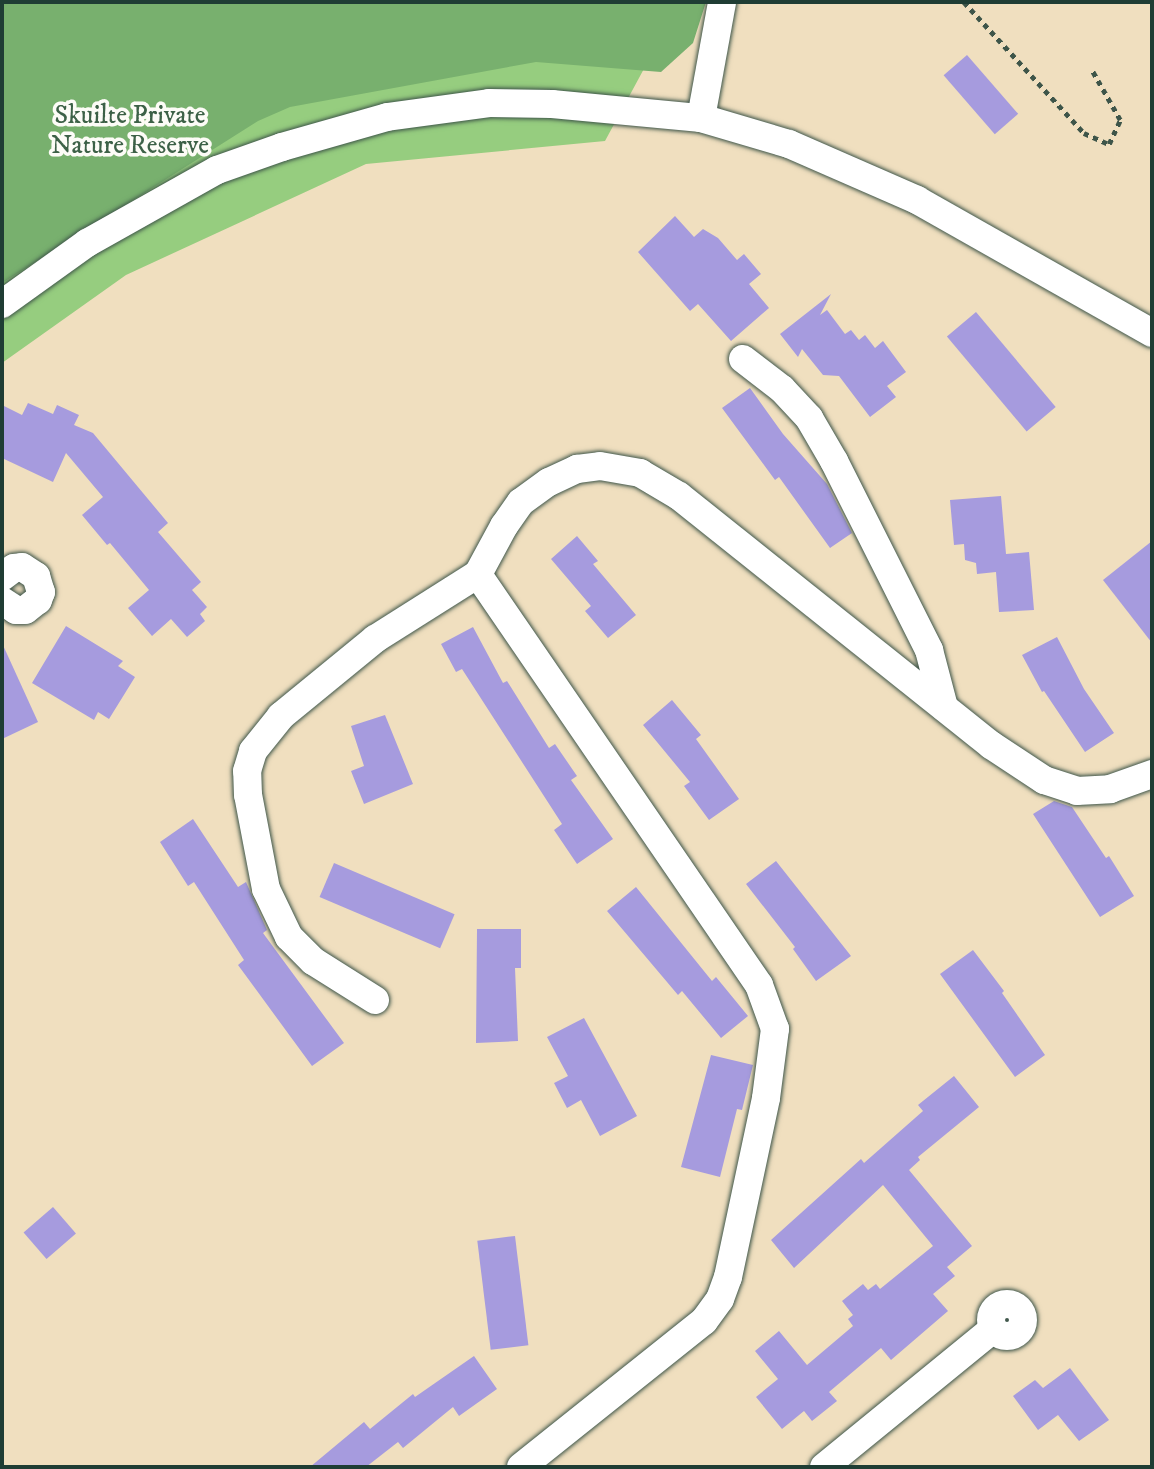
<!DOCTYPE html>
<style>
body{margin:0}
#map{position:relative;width:1154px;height:1469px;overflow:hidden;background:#f0dfbf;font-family:"IM FELL DW Pica",serif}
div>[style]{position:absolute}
.green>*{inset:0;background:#96cd7f}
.forest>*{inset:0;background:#78b06e}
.building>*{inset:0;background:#a69bde;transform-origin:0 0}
.path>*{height:4.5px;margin-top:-2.25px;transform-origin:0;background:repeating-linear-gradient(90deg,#3e5549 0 5px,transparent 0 10px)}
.roads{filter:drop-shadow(0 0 2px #3e5549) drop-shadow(0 0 2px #3e5549)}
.street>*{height:28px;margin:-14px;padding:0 14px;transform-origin:14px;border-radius:14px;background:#fff}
.street>.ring{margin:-14px;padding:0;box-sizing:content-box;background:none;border:28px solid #fff;border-radius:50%}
span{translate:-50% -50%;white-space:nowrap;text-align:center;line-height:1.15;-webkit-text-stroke:7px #fdfcf7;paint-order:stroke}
.park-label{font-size:26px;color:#3d6147}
.frame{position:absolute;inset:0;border:4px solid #1f3d34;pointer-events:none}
</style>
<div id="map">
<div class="green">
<i style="clip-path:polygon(2px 2px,680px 2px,605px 141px,366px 164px,126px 275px,2px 363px)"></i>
</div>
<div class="forest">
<i style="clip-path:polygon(2px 2px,706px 2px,693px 43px,661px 72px,536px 62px,290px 107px,258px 121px,2px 283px)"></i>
</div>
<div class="building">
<i style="left:967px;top:55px;width:78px;height:31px;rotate:49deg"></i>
<i style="clip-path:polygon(675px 216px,694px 237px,703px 229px,718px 238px,737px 260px,744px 254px,761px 274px,749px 284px,769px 308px,731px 341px,698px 304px,690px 311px,638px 252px)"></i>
<i style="clip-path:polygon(831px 294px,820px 315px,827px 310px,845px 334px,851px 330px,859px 340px,865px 335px,875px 348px,883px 341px,906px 372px,887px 386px,896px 397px,870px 417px,839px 376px,823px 375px,802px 349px,798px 357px,780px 334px)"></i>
<i style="left:976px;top:312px;width:124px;height:38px;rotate:50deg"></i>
<i style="clip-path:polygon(750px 388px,783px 434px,827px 484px,852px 533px,830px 548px,779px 477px,775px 480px,722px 408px)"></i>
<i style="clip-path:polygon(28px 403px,53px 414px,57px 405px,79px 415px,74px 425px,93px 433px,168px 523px,158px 532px,201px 582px,192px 590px,207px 607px,200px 614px,205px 621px,187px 637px,171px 619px,152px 636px,128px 608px,149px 590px,110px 543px,107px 545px,82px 515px,103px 497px,66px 453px,53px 482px,2px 458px,2px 405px,22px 415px)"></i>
<i style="clip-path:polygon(1001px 496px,1006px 554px,1029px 552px,1034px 610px,999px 612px,996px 572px,977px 574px,976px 563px,965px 560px,964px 544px,954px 545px,950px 500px)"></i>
<i style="clip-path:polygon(577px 536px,598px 561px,593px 564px,636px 615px,608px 638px,585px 611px,591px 606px,551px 559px)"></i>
<i style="clip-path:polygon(1152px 541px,1152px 643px,1103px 580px)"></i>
<i style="clip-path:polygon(66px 626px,123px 661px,118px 666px,135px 677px,109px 719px,98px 712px,94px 720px,32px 683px)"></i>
<i style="clip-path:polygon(473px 627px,503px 683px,507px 681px,549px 748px,555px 744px,577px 776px,571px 780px,613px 839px,577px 864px,554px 830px,562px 824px,462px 669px,456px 672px,441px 644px)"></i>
<i style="clip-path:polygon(1057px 637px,1084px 689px,1114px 733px,1085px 752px,1044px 691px,1042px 692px,1022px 655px)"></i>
<i style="clip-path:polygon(2px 643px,38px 722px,2px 739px)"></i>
<i style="clip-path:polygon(672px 700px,701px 735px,696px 739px,739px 799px,709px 820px,684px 786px,690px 782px,643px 725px)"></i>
<i style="clip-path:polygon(385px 715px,413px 784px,364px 804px,351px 771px,364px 766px,351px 726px)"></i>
<i style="clip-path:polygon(1054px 801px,1072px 807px,1106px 858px,1109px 856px,1134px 896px,1100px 917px,1033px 814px)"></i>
<i style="clip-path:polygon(193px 819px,238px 887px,246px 882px,267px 930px,263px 933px,344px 1043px,312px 1066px,238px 965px,244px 960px,194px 882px,188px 886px,160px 842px)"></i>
<i style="clip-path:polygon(776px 861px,851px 956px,816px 981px,793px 949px,795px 947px,746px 884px)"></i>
<i style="left:334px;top:863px;width:131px;height:37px;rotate:23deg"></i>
<i style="clip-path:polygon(636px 887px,712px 981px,716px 977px,748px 1016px,721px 1038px,682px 991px,678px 995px,607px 911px)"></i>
<i style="clip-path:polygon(477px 929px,521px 929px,521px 968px,515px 968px,518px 1041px,476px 1043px)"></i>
<i style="clip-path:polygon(973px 950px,1004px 991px,1002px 993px,1045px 1055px,1015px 1077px,940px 974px)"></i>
<i style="clip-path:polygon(584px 1018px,637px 1116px,600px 1136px,581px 1100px,567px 1108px,554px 1083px,568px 1076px,547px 1037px)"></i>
<i style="clip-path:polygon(711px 1055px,753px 1065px,742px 1110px,737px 1109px,720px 1177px,681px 1167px)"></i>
<i style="clip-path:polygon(954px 1076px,979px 1107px,918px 1157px,920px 1160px,909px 1170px,972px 1246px,947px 1267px,955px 1276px,933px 1294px,948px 1311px,891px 1360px,881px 1348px,829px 1392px,837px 1401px,812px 1421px,804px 1411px,782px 1429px,756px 1397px,778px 1379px,755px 1351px,779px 1331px,807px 1365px,853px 1326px,848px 1319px,853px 1315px,842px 1301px,863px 1284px,868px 1290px,876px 1284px,880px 1289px,933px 1246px,883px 1185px,794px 1268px,771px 1240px,861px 1159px,864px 1163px,923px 1111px,918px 1105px)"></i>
<i style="left:53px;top:1207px;width:35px;height:39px;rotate:49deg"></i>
<i style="left:515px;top:1236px;width:110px;height:38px;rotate:83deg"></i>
<i style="clip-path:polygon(474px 1356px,497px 1389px,459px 1416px,453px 1407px,403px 1448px,398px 1442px,366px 1467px,310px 1467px,364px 1422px,370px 1429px,413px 1394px,415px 1397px)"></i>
<i style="clip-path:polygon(1070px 1368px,1109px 1420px,1079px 1441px,1058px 1415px,1038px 1430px,1013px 1396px,1035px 1380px,1043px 1388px)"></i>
</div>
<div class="path">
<i style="left:964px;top:2px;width:178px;rotate:47.5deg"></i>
<i style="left:1084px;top:133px;width:27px;rotate:24deg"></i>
<i style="left:1109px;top:144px;width:26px;rotate:-65deg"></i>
<i style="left:1120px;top:120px;width:59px;rotate:-119.6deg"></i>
</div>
<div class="roads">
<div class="street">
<i style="left:701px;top:118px;width:118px;rotate:-79.7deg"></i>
<i style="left:2px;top:304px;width:105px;rotate:-35.7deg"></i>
<i style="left:87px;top:243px;width:149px;rotate:-29.3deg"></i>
<i style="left:217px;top:170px;width:69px;rotate:-19.5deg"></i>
<i style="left:282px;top:147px;width:109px;rotate:-15.9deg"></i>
<i style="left:387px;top:117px;width:103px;rotate:-7.8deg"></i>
<i style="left:489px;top:103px;width:63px;rotate:0.9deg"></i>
<i style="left:552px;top:104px;width:150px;rotate:5.4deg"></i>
<i style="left:701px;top:118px;width:92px;rotate:16.5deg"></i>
<i style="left:789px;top:144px;width:140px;rotate:23.6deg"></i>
<i style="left:917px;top:200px;width:270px;rotate:29.5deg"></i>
<i style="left:743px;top:359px;width:49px;rotate:37.6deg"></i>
<i style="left:782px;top:389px;width:40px;rotate:47deg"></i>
<i style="left:809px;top:418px;width:50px;rotate:59.8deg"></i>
<i style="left:834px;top:461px;width:212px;rotate:63.3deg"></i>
<i style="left:929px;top:650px;width:59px;rotate:75.3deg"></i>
<i style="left:2px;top:577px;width:15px;rotate:-37deg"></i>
<i style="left:14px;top:568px;width:8px;rotate:-7deg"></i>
<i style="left:22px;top:567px;width:17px;rotate:33deg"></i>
<i style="left:36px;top:576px;width:17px;rotate:73deg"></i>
<i style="left:41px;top:592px;width:9px;rotate:111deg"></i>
<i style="left:38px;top:600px;width:16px;rotate:142deg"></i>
<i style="left:25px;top:610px;width:9px;rotate:180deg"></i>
<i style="left:16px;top:610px;width:17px;rotate:-147deg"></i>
<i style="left:375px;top:1000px;width:73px;rotate:-147.8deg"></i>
<i style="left:313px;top:961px;width:34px;rotate:-135deg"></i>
<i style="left:289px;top:937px;width:53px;rotate:-115.6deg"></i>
<i style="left:266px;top:889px;width:96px;rotate:-100.8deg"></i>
<i style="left:248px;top:795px;width:24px;rotate:-92deg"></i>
<i style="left:247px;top:771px;width:21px;rotate:-73deg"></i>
<i style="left:253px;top:751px;width:45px;rotate:-51.3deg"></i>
<i style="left:281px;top:716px;width:122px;rotate:-39.3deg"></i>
<i style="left:375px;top:639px;width:122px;rotate:-32.3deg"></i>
<i class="ring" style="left:991px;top:1304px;width:4px;height:4px"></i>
<i style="left:521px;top:1467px;width:234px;rotate:-38.6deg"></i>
<i style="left:704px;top:1321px;width:27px;rotate:-54deg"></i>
<i style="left:720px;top:1299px;width:23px;rotate:-70deg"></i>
<i style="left:728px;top:1277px;width:183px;rotate:-78deg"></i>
<i style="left:766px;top:1098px;width:70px;rotate:-82.6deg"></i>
<i style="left:775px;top:1029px;width:47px;rotate:-110deg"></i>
<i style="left:759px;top:985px;width:498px;rotate:-124.4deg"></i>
<i style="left:478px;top:574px;width:55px;rotate:-61.6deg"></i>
<i style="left:504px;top:526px;width:29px;rotate:-55deg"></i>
<i style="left:521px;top:502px;width:34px;rotate:-36deg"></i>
<i style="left:549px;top:482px;width:31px;rotate:-25deg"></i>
<i style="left:577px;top:469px;width:23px;rotate:-7deg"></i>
<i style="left:600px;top:466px;width:41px;rotate:9.9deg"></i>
<i style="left:640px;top:473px;width:45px;rotate:30.5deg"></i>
<i style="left:679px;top:496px;width:399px;rotate:38.6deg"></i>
<i style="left:991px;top:745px;width:64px;rotate:33.4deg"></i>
<i style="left:1044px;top:780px;width:35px;rotate:18deg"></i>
<i style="left:1077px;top:791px;width:33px;rotate:-3deg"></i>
<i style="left:1110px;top:789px;width:45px;rotate:-19.7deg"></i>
<i style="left:824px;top:1467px;width:218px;rotate:-39.2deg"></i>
</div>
</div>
<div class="park-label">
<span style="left:130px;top:131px">Skuilte Private<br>Nature Reserve</span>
</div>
<div class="frame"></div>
</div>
